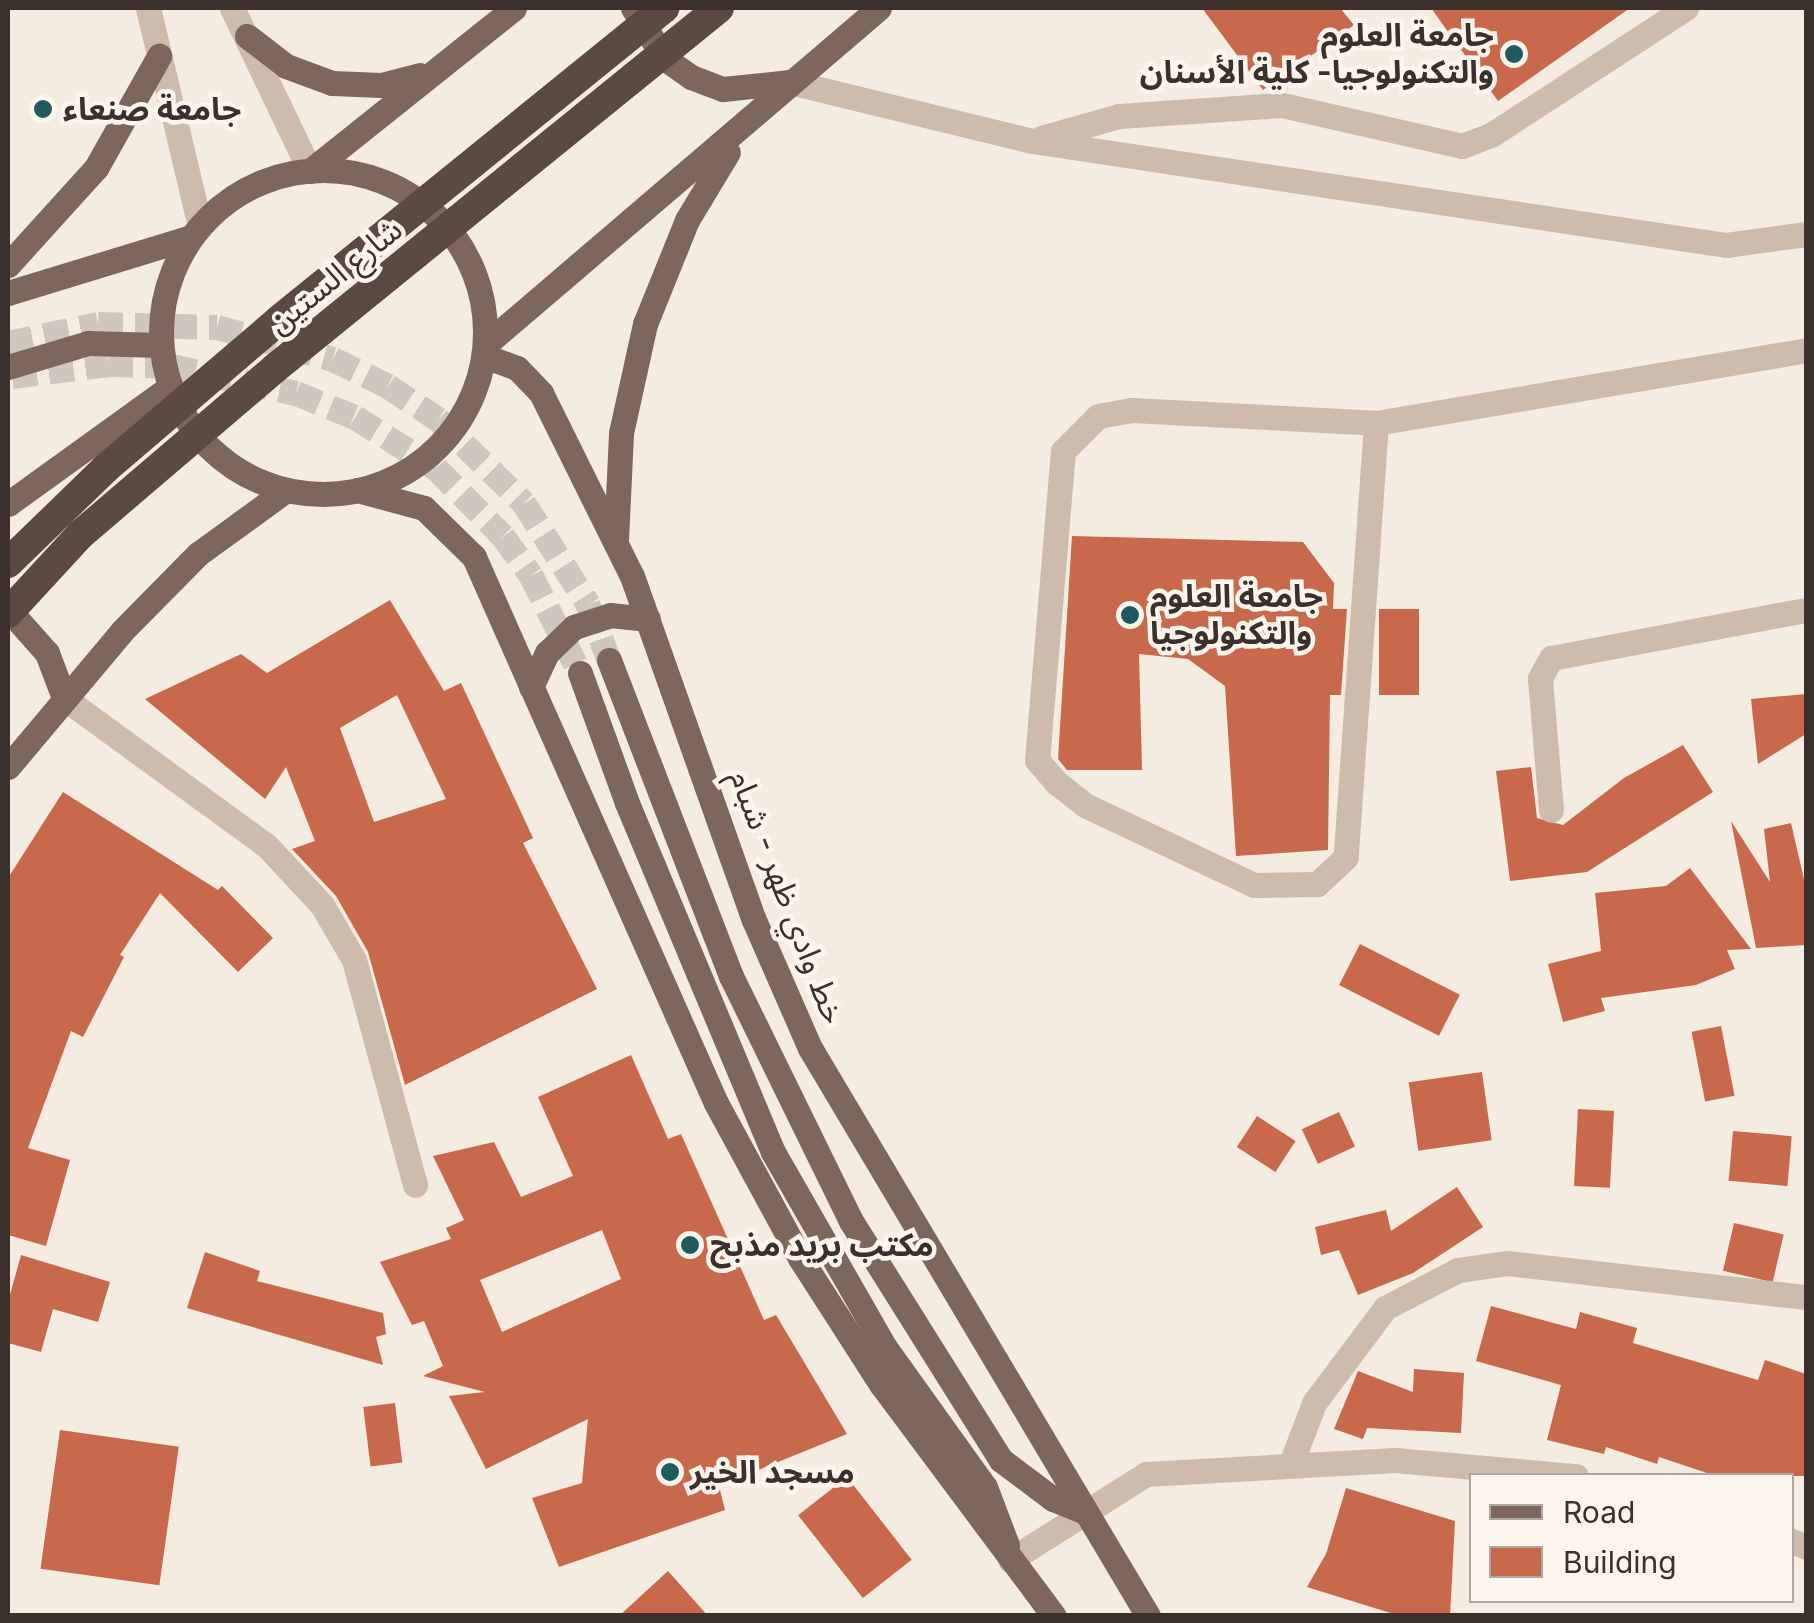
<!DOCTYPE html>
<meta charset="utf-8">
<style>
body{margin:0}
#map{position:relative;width:1814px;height:1623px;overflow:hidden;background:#f4ebe1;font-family:Inter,"Noto Sans Arabic",sans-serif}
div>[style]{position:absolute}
.building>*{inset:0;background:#c8694b;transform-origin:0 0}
.major-tunnel>*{height:25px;margin-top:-12.5px;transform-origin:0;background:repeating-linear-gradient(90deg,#cfc6bd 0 25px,transparent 0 37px)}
.minor>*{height:25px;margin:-12.5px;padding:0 12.5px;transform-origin:12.5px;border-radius:12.5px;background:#cdbbac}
.major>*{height:25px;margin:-12.5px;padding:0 12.5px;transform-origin:12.5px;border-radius:12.5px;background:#7d675c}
.major>.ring{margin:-12.5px;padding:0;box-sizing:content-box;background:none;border:25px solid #7d675c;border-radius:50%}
.highway-bridge>*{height:30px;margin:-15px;padding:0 15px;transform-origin:15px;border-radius:15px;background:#5c4a42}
.dots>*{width:28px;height:28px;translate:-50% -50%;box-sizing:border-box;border:5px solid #fbf5ee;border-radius:50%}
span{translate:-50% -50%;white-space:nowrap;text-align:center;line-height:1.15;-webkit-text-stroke:9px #fbf5ee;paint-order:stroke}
.poi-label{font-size:32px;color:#3b302b;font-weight:700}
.right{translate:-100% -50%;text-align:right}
.left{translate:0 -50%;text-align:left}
.street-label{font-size:32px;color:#3b302b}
.frame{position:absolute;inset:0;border:10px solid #3b302b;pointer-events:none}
.legend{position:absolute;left:1469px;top:1473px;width:325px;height:130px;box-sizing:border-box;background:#fbf5ee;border:2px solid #aea6a0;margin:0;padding:12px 18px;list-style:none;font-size:30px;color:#3b302b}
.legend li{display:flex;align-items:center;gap:20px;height:50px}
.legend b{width:50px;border:2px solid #aea6a0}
</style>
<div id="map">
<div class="building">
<i style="clip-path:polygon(1202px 8px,1340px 8px,1354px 25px,1263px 90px)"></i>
<i style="clip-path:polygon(1431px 8px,1630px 8px,1498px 101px)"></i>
<i style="clip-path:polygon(1072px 536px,1303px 542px,1334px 583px,1333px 609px,1347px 609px,1341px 695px,1330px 695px,1328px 850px,1236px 856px,1225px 686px,1188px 659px,1139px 654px,1142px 770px,1067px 770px,1058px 759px)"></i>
<i style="clip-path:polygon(evenodd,390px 600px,444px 691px,461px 683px,533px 838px,523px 843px,597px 989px,405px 1085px,368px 952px,336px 896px,292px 849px,315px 841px,286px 767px,265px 799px,145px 699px,241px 654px,267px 673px,390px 600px,397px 695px,446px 799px,374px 822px,340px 728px,397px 695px)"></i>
<i style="left:1379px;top:609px;width:40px;height:86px"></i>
<i style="clip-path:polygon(1806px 694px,1806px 734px,1758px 764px,1751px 699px)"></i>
<i style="clip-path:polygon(1683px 745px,1713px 792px,1587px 872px,1510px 881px,1496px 771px,1531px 767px,1537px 818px,1563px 825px,1624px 778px)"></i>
<i style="clip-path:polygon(63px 792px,218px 890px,222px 886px,273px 938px,238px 972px,160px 893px,120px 955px,124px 957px,83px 1037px,71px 1031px,28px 1148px,70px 1160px,46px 1246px,8px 1235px,8px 878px)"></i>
<i style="clip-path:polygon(1731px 821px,1770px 882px,1764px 829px,1791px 823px,1806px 888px,1806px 945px,1756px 948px)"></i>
<i style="clip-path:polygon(1690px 868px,1751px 949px,1727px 950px,1735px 969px,1696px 985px,1601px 998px,1605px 1011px,1563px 1022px,1548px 964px,1601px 951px,1595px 893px,1666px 886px)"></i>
<i style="left:1360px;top:944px;width:112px;height:46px;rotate:27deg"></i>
<i style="left:1721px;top:1026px;width:71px;height:30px;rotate:79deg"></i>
<i style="clip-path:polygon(evenodd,631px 1055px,668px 1139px,681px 1134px,764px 1320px,776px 1315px,847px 1434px,719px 1486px,725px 1510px,559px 1567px,532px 1498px,582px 1483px,588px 1419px,486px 1469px,449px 1396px,485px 1392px,423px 1376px,443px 1366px,424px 1321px,412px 1325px,380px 1262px,451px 1239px,446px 1228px,464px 1220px,433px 1156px,494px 1142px,521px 1197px,573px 1176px,538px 1097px,631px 1055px,602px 1230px,621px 1279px,502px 1332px,480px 1280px,602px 1230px)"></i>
<i style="left:1482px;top:1072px;width:69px;height:74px;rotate:82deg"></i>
<i style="left:1578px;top:1109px;width:36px;height:77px;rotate:3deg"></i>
<i style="left:1339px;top:1112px;width:38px;height:41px;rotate:65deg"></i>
<i style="left:1257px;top:1116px;width:46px;height:37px;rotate:33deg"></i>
<i style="left:1733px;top:1131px;width:59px;height:50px;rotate:5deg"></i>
<i style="clip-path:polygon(1457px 1187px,1483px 1227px,1413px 1273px,1358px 1295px,1339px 1250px,1321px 1255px,1315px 1227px,1386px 1210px,1391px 1231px)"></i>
<i style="left:1734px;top:1223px;width:51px;height:49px;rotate:13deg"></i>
<i style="clip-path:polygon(205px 1252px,260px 1271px,257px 1281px,383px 1313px,386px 1334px,376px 1337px,383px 1365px,187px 1308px)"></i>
<i style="clip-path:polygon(21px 1255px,110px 1282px,98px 1322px,53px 1309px,41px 1352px,8px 1343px,8px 1302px)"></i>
<i style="clip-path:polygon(1491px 1306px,1576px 1329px,1580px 1312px,1637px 1328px,1633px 1343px,1758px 1380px,1765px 1360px,1806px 1374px,1806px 1476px,1716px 1476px,1659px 1457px,1657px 1464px,1606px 1447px,1604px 1454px,1547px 1440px,1561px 1385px,1476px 1361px)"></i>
<i style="clip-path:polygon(1414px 1369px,1464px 1373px,1461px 1433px,1367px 1428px,1363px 1439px,1334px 1429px,1358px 1371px,1413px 1392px)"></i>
<i style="left:395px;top:1403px;width:60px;height:32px;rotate:83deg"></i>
<i style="left:60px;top:1430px;width:120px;height:140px;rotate:8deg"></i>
<i style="left:847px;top:1477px;width:105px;height:62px;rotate:52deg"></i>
<i style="clip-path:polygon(1346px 1488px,1455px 1521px,1450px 1616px,1400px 1616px,1307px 1587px,1326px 1554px)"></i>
<i style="clip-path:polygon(668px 1571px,708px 1616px,619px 1616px)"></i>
</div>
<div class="major-tunnel">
<i style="left:8px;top:343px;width:92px;rotate:-11.9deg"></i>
<i style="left:98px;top:324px;width:119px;rotate:1.4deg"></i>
<i style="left:217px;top:327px;width:120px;rotate:15.4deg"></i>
<i style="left:333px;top:359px;width:61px;rotate:26.1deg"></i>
<i style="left:388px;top:386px;width:60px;rotate:33.4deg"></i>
<i style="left:438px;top:419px;width:120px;rotate:44.3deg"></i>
<i style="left:524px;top:503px;width:120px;rotate:57.6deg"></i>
<i style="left:588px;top:604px;width:60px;rotate:69.4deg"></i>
<i style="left:12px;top:376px;width:97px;rotate:-7.1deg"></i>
<i style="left:108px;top:364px;width:63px;rotate:1.8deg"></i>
<i style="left:171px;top:366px;width:128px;rotate:12.2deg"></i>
<i style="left:296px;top:393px;width:64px;rotate:22.1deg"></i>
<i style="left:355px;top:417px;width:96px;rotate:32.2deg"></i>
<i style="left:436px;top:468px;width:95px;rotate:45.4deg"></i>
<i style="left:503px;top:536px;width:48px;rotate:54.3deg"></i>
<i style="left:531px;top:575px;width:110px;rotate:63.4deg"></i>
</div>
<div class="minor">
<i style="left:148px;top:8px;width:224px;rotate:76.6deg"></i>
<i style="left:232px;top:8px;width:181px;rotate:64.4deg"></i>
<i style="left:790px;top:82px;width:249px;rotate:13.7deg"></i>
<i style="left:1032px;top:141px;width:702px;rotate:8.52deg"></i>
<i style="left:1726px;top:245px;width:81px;rotate:-7.8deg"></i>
<i style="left:1041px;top:138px;width:81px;rotate:-15.8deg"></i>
<i style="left:1119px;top:116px;width:163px;rotate:-3.9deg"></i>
<i style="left:1282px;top:105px;width:185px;rotate:12.8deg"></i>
<i style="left:1462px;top:146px;width:31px;rotate:-21deg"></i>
<i style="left:1491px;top:135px;width:233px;rotate:-33.1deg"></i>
<i style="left:1376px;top:423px;width:435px;rotate:94deg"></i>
<i style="left:1346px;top:857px;width:40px;rotate:137deg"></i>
<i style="left:1317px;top:884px;width:63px;rotate:179.1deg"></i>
<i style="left:1254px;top:885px;width:187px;rotate:-154.7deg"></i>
<i style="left:1085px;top:805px;width:37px;rotate:-142deg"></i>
<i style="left:1056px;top:782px;width:29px;rotate:-131deg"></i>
<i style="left:1037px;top:760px;width:310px;rotate:-85.2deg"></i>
<i style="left:1063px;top:451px;width:49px;rotate:-45deg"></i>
<i style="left:1098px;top:416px;width:35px;rotate:-10deg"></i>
<i style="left:1132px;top:410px;width:244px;rotate:3deg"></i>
<i style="left:1376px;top:423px;width:436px;rotate:-9.6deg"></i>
<i style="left:64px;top:698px;width:251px;rotate:36.1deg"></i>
<i style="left:267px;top:846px;width:81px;rotate:47deg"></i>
<i style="left:322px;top:905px;width:64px;rotate:59.8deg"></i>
<i style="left:354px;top:960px;width:233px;rotate:74.8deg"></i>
<i style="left:1551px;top:810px;width:132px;rotate:-94.8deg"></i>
<i style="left:1540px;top:678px;width:23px;rotate:-61deg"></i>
<i style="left:1551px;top:658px;width:259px;rotate:-10.7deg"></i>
<i style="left:1290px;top:1466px;width:67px;rotate:-69.1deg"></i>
<i style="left:1314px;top:1403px;width:119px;rotate:-53.2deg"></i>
<i style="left:1385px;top:1308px;width:82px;rotate:-27.5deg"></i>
<i style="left:1458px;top:1270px;width:49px;rotate:-8.1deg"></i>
<i style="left:1507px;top:1263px;width:301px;rotate:6.5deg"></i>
<i style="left:1792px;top:1541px;width:15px;rotate:23deg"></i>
<i style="left:1010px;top:1560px;width:161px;rotate:-32.3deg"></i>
<i style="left:1146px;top:1474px;width:249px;rotate:-3.2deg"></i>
<i style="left:1395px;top:1460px;width:182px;rotate:5.1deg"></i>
</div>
<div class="major">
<i style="left:633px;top:8px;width:59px;rotate:58.2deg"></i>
<i style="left:664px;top:58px;width:33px;rotate:35deg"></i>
<i style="left:691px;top:77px;width:34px;rotate:21deg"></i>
<i style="left:723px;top:89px;width:67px;rotate:-6deg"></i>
<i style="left:247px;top:36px;width:49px;rotate:37.6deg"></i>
<i style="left:286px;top:66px;width:49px;rotate:20.3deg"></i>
<i style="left:332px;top:83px;width:49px;rotate:2.3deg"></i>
<i style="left:381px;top:85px;width:40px;rotate:-14.4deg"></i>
<i class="ring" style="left:161px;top:170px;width:299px;height:299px"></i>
<i style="left:310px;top:171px;width:261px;rotate:-38.6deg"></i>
<i style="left:8px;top:265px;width:131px;rotate:-47.8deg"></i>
<i style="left:96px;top:168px;width:129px;rotate:-60.6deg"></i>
<i style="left:8px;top:293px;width:191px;rotate:-17deg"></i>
<i style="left:486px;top:344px;width:517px;rotate:-40.53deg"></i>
<i style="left:484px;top:356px;width:35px;rotate:20deg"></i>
<i style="left:517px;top:368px;width:35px;rotate:46deg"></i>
<i style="left:541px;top:393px;width:204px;rotate:63.6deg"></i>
<i style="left:632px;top:576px;width:365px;rotate:70.5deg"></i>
<i style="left:754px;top:920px;width:140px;rotate:66.4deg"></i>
<i style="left:810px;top:1048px;width:661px;rotate:59.24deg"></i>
<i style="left:8px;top:367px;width:84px;rotate:-16.7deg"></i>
<i style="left:88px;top:343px;width:73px;rotate:1.6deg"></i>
<i style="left:357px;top:490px;width:69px;rotate:15deg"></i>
<i style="left:424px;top:508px;width:70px;rotate:44.4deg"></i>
<i style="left:474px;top:557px;width:597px;rotate:66.1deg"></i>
<i style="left:716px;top:1103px;width:176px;rotate:61.5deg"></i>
<i style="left:800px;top:1258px;width:150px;rotate:57.3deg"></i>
<i style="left:881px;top:1384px;width:289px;rotate:53.3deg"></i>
<i style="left:8px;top:504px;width:200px;rotate:-35.8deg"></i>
<i style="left:616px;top:540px;width:107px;rotate:-87.3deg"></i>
<i style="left:621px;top:433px;width:112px;rotate:-77.6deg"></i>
<i style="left:645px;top:324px;width:112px;rotate:-68deg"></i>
<i style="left:687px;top:220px;width:79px;rotate:-58.9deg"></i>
<i style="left:8px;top:609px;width:59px;rotate:48.4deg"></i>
<i style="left:47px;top:653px;width:48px;rotate:69.3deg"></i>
<i style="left:609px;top:660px;width:339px;rotate:68.9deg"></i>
<i style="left:731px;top:976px;width:273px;rotate:63.9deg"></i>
<i style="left:851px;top:1221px;width:282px;rotate:57.9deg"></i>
<i style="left:1001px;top:1460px;width:65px;rotate:36.9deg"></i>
<i style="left:1053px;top:1499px;width:35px;rotate:22deg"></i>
<i style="left:580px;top:673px;width:138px;rotate:70.1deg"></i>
<i style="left:627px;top:803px;width:378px;rotate:67.3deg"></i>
<i style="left:773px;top:1152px;width:224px;rotate:60.2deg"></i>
<i style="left:884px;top:1346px;width:173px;rotate:54.4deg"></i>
<i style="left:985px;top:1487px;width:62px;rotate:69.2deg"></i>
<i style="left:531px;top:687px;width:38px;rotate:-65deg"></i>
<i style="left:547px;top:653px;width:37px;rotate:-44deg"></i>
<i style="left:574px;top:627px;width:38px;rotate:-18deg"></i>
<i style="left:610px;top:615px;width:38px;rotate:6deg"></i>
<i style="left:8px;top:767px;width:177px;rotate:-50deg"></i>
<i style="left:122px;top:631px;width:108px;rotate:-45.4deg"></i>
<i style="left:198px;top:554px;width:109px;rotate:-36deg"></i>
</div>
<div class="highway-bridge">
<i style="left:8px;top:563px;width:136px;rotate:-44.1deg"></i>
<i style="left:106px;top:468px;width:228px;rotate:-40.5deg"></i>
<i style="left:279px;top:320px;width:496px;rotate:-39deg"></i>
<i style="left:8px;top:613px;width:108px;rotate:-47.3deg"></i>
<i style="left:81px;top:534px;width:254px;rotate:-40.5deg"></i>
<i style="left:274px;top:369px;width:573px;rotate:-39.05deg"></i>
</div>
<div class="dots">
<i style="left:1514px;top:54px;background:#1f5a5e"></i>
<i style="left:43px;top:109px;background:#1f5a5e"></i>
<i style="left:1130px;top:615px;background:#1f5a5e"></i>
<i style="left:690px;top:1245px;background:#1f5a5e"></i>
<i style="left:670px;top:1472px;background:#1f5a5e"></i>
</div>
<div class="poi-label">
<span class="right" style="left:1494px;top:54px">جامعة العلوم<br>والتكنولوجيا- كلية الأسنان</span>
<span class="left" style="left:63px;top:109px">جامعة صنعاء</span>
<span class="left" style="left:1150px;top:615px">جامعة العلوم<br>والتكنولوجيا</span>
<span class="left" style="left:710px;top:1245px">مكتب بريد مذبح</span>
<span class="left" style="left:690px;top:1472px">مسجد الخير</span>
</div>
<div class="street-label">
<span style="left:335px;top:276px;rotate:-39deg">شارع الستين</span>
<span style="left:787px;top:897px;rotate:69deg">خط وادي ظهر - شبام</span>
</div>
<div class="frame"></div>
<ul class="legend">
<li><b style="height:12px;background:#7d675c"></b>Road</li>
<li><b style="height:28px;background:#c8694b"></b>Building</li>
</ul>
</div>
